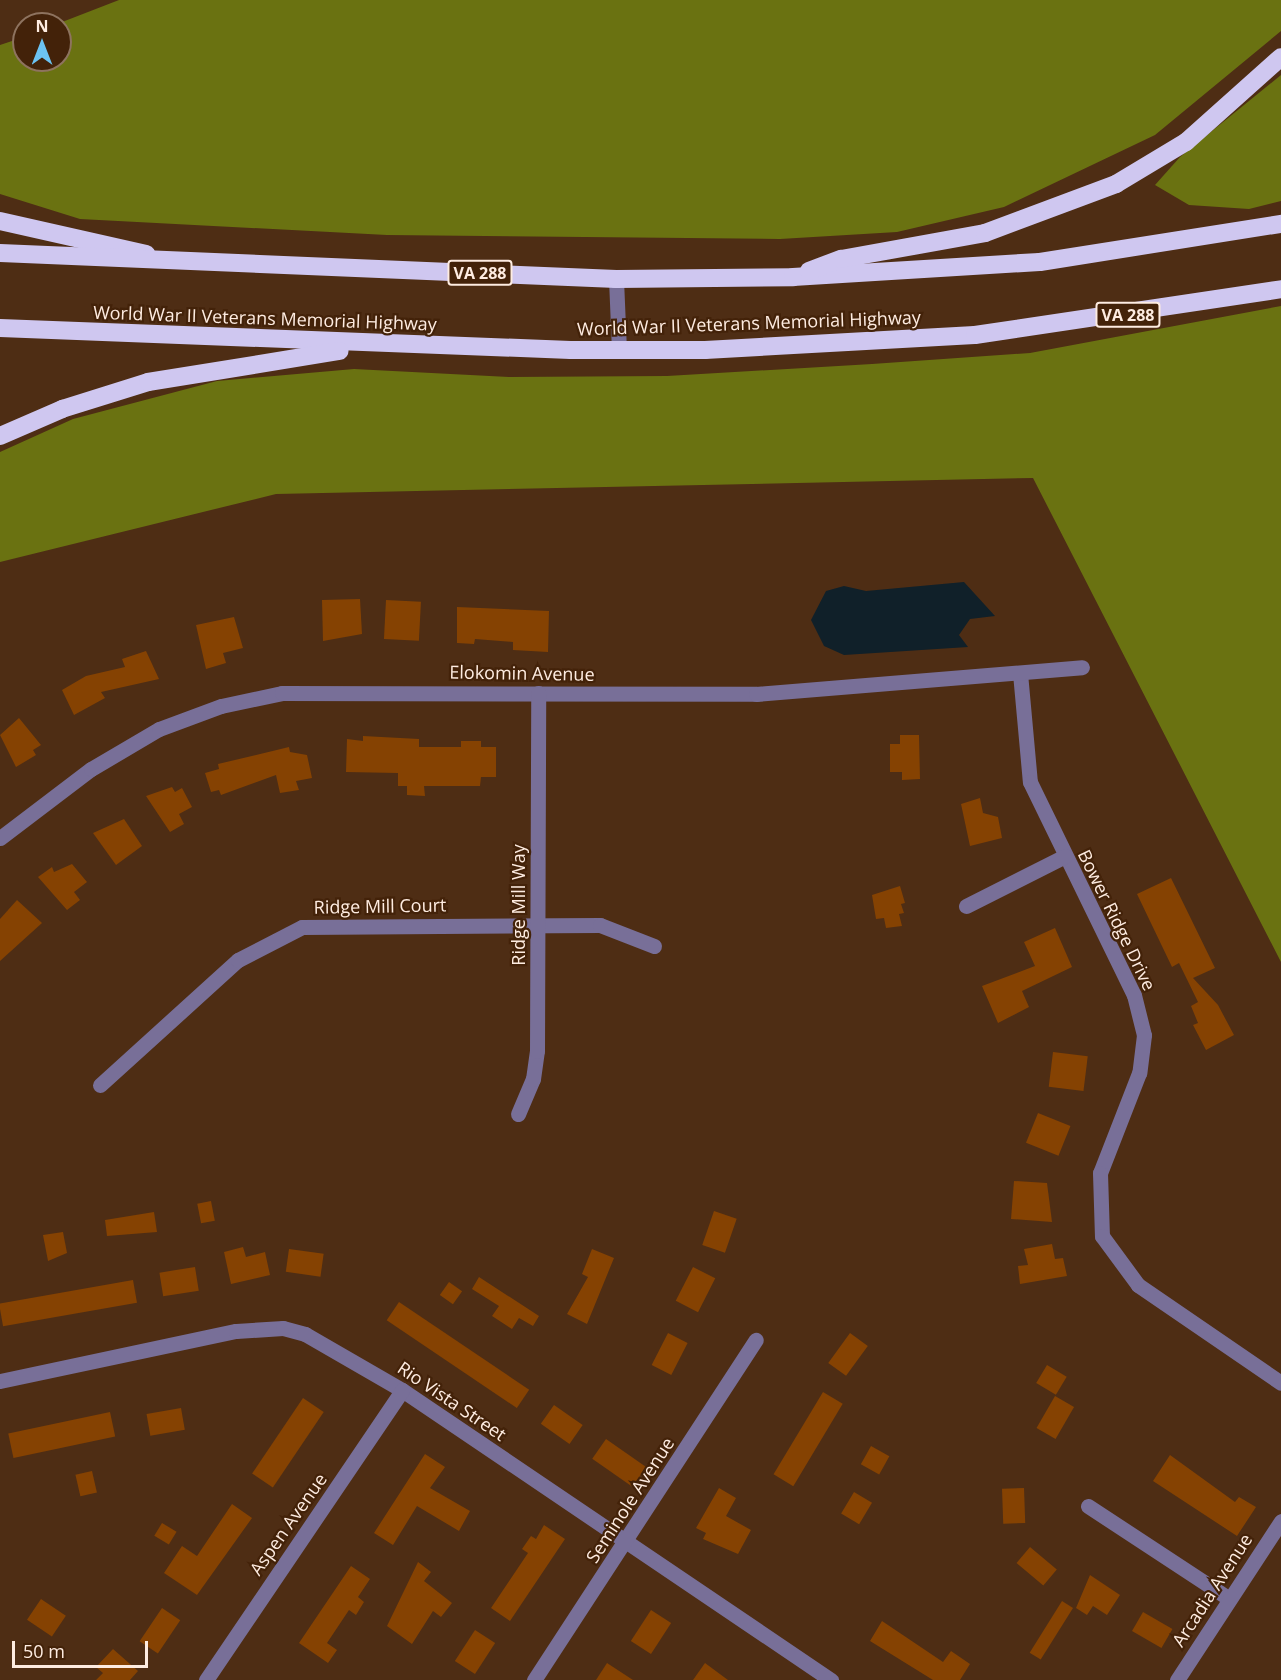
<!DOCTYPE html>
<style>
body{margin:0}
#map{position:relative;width:1281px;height:1680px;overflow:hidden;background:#4e2d14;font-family:"Open Sans",sans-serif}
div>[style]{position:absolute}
.forest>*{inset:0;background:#6a7211}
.water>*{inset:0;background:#102029}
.building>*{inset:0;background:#854202;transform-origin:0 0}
.minor>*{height:15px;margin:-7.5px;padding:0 7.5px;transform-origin:7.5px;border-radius:7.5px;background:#786f98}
.highway>*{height:18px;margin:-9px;padding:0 9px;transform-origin:9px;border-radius:9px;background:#cfc7f0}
span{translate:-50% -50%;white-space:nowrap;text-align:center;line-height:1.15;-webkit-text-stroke:4.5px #432209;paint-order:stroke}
.shield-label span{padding:2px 4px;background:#432209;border:2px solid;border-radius:4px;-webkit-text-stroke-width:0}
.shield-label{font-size:16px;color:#feece1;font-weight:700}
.street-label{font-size:18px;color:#feece1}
.north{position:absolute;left:12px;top:12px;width:60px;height:60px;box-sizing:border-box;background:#432209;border:2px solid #8e735f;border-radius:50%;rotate:0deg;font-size:16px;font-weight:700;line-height:24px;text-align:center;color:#feece1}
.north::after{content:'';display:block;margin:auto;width:21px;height:27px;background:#6cc3f2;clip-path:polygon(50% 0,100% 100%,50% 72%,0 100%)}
.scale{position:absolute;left:12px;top:1641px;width:136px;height:27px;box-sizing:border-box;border:3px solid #feece1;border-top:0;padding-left:8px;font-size:18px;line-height:21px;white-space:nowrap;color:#feece1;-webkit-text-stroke:4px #432209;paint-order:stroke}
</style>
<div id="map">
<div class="forest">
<i style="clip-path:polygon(119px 0,1281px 0,1281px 31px,1155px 135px,1004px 207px,897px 232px,780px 239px,387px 235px,80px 219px,0 194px,0 45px,24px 37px,24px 60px,60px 60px,57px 24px)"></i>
<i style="clip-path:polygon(1281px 75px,1281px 201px,1249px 209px,1189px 205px,1155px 185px,1180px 157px)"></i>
<i style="clip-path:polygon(1281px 306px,1281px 962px,1033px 478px,276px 494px,0 562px,0 452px,73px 419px,217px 381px,354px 369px,509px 377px,667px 376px,872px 364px,1030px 353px)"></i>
</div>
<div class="water">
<i style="clip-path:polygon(964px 582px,995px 616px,970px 619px,959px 635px,968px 647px,844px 655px,824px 646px,811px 620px,826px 591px,844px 586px,866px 591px)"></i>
</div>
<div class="building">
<i style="clip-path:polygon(360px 599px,362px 634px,323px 641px,322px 600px)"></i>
<i style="left:386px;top:600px;width:35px;height:39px;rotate:3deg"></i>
<i style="clip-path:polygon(457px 607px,549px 611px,548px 652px,513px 650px,513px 642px,475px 639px,474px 644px,457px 643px)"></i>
<i style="clip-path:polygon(234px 617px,243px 648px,223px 653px,226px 663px,206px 669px,196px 625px)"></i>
<i style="clip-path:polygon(146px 651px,159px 679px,101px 692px,105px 698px,74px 715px,62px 690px,86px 676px,125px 667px,122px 659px)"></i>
<i style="clip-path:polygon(19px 718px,41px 745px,33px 750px,36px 755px,16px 767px,0 735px)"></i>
<i style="clip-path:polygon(900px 735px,919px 735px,920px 779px,902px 780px,902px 772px,890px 772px,890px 744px,900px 744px)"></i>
<i style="clip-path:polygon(363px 736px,419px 739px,419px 747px,461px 747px,461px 741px,481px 741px,481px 747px,496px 747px,496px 777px,481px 777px,480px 786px,424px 786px,425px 796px,407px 795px,407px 786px,398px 786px,398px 773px,346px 772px,347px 739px,363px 741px)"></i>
<i style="clip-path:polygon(289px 747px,290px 752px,307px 755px,312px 778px,296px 781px,299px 790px,280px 793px,276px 775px,221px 795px,219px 790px,211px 792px,205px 773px,219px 769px,218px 764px)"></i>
<i style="clip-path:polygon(172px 787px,175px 792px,182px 788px,192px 807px,179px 814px,184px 824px,170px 832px,146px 796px)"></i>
<i style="clip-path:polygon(980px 798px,983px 813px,998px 817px,1002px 838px,970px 846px,961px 804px)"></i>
<i style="clip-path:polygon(124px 819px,142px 846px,116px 865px,93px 833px)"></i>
<i style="clip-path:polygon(72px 864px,87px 882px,74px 892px,80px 900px,67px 910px,38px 877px,52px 867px,54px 872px)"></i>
<i style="clip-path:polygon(1171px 878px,1215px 968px,1193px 978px,1218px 1005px,1234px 1035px,1206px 1050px,1193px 1025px,1198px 1023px,1191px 1006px,1198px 1002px,1179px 963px,1172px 967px,1137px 894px)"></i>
<i style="clip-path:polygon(900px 886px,905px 903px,901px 904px,904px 913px,899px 914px,902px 926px,886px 928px,884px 918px,876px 919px,872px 895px)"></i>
<i style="clip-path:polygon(17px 900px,42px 923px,0 961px,0 919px)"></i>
<i style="clip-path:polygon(1055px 928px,1072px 967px,1022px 991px,1029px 1007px,998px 1023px,982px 986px,1035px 966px,1024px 942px)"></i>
<i style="left:1053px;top:1052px;width:35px;height:35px;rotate:7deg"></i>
<i style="left:1038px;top:1113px;width:35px;height:32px;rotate:22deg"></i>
<i style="clip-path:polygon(1014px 1181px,1047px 1183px,1052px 1222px,1011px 1219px)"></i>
<i style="left:211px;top:1201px;width:20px;height:14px;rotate:79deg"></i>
<i style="left:714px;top:1211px;width:24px;height:36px;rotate:19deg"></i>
<i style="clip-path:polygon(154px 1212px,157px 1232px,107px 1236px,105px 1220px)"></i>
<i style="clip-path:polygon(63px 1232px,67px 1253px,48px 1261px,43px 1235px)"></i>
<i style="clip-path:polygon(1052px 1244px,1055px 1259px,1063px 1258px,1067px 1276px,1020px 1284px,1018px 1266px,1028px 1265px,1024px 1249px)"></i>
<i style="clip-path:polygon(243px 1247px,246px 1257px,265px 1252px,270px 1275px,231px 1284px,224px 1252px)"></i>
<i style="left:289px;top:1249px;width:35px;height:23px;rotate:8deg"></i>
<i style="clip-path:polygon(592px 1249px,614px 1258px,587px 1324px,567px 1314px,588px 1277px,582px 1274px)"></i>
<i style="left:195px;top:1267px;width:24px;height:36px;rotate:81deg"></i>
<i style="left:693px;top:1267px;width:25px;height:38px;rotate:27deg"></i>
<i style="clip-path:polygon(479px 1277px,539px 1316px,533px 1326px,519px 1318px,512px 1329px,492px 1316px,499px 1306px,472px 1289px)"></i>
<i style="left:133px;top:1280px;width:23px;height:136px;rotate:80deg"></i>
<i style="left:449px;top:1282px;width:16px;height:16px;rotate:35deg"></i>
<i style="left:399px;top:1302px;width:157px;height:22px;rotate:34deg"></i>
<i style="left:668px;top:1333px;width:22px;height:36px;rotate:27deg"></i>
<i style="left:850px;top:1333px;width:22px;height:37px;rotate:36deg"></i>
<i style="left:1047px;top:1365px;width:23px;height:21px;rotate:31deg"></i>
<i style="left:823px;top:1392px;width:23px;height:96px;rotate:31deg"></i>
<i style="left:1055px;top:1396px;width:22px;height:37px;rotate:30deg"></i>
<i style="left:303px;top:1398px;width:25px;height:91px;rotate:34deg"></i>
<i style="left:554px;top:1405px;width:35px;height:23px;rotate:35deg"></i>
<i style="left:181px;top:1408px;width:22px;height:35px;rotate:80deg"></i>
<i style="left:110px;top:1412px;width:25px;height:104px;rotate:78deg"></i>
<i style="left:606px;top:1439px;width:49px;height:24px;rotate:35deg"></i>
<i style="left:871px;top:1446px;width:21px;height:21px;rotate:29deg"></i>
<i style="clip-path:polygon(425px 1454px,445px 1467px,430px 1488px,470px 1511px,459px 1531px,417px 1506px,393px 1545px,374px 1533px)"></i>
<i style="clip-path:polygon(1170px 1455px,1235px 1502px,1239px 1497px,1256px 1507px,1237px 1536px,1153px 1481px)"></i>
<i style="left:92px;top:1471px;width:22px;height:17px;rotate:77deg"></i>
<i style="clip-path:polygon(719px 1488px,736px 1498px,726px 1516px,751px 1530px,738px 1554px,703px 1539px,706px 1533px,696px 1528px)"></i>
<i style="left:1024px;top:1488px;width:35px;height:22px;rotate:88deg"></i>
<i style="left:854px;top:1492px;width:21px;height:25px;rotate:31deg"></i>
<i style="clip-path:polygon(232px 1504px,252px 1518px,197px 1595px,164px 1573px,182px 1546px,197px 1556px)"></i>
<i style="left:162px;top:1523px;width:17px;height:15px;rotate:31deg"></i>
<i style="clip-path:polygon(544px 1525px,565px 1539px,510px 1621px,491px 1608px,528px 1553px,522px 1549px,531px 1536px,536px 1539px)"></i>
<i style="left:1030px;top:1547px;width:35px;height:21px;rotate:40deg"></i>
<i style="clip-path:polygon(418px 1562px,431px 1572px,424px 1581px,452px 1603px,441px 1617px,433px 1611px,412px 1644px,387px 1626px)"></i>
<i style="clip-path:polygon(351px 1566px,370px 1579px,358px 1597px,364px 1602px,356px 1615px,349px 1610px,327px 1643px,337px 1650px,328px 1663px,299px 1643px)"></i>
<i style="clip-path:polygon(1090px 1575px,1120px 1595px,1107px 1615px,1093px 1606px,1087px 1615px,1076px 1608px)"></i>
<i style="left:41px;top:1599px;width:30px;height:25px;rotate:34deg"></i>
<i style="left:1062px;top:1601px;width:13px;height:61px;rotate:32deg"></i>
<i style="left:162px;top:1608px;width:22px;height:40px;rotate:34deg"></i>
<i style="left:651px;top:1610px;width:24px;height:37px;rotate:33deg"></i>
<i style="left:1143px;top:1612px;width:34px;height:22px;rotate:30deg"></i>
<i style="clip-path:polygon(882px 1621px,943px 1662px,951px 1651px,970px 1664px,960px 1680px,933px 1680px,870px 1641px)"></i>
<i style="left:475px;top:1630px;width:24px;height:37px;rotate:33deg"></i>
<i style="clip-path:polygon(113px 1649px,138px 1671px,130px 1680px,96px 1680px,103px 1673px,96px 1667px)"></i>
<i style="clip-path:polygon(607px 1663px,633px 1680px,596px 1680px)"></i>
<i style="clip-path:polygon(705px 1663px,728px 1680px,693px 1680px)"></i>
</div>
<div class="minor">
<i style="left:616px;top:279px;width:72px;rotate:87.6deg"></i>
<i style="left:1020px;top:673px;width:109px;rotate:84.8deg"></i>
<i style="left:1030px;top:782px;width:237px;rotate:64deg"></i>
<i style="left:1134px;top:995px;width:41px;rotate:76deg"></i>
<i style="left:1144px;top:1035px;width:38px;rotate:97deg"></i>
<i style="left:1139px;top:1073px;width:107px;rotate:111.3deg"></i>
<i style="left:1100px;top:1173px;width:63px;rotate:88.2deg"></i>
<i style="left:1102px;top:1236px;width:61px;rotate:53.7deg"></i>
<i style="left:1138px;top:1285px;width:173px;rotate:34.4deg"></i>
<i style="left:0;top:838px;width:114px;rotate:-37.2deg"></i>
<i style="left:91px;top:769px;width:79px;rotate:-30.5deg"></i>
<i style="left:159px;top:729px;width:66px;rotate:-20.4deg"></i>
<i style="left:221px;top:706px;width:62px;rotate:-12deg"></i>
<i style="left:282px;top:693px;width:474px;rotate:0.1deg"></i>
<i style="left:756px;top:694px;width:327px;rotate:-4.7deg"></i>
<i style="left:966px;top:906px;width:111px;rotate:-26.8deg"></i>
<i style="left:100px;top:1085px;width:186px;rotate:-42.2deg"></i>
<i style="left:238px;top:960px;width:72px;rotate:-27.3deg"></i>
<i style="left:302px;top:927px;width:298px;rotate:-0.4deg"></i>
<i style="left:600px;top:925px;width:58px;rotate:21.3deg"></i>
<i style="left:518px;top:1114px;width:38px;rotate:-67deg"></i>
<i style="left:533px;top:1079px;width:28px;rotate:-82deg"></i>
<i style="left:537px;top:1051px;width:358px;rotate:-89.8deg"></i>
<i style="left:0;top:1381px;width:241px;rotate:-12deg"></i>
<i style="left:236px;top:1331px;width:47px;rotate:-3.7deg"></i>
<i style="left:283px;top:1328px;width:23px;rotate:15deg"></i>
<i style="left:305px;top:1334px;width:112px;rotate:30deg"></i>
<i style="left:402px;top:1390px;width:518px;rotate:34.06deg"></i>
<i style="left:1088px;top:1506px;width:168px;rotate:33.3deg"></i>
<i style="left:206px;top:1680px;width:350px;rotate:-55.9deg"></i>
<i style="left:534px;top:1680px;width:406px;rotate:-56.9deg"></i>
<i style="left:1177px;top:1680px;width:190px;rotate:-56.8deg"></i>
</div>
<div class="highway">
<i style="left:0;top:221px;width:150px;rotate:12.7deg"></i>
<i style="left:0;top:253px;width:617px;rotate:2.42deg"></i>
<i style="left:616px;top:279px;width:177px;rotate:-0.6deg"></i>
<i style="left:793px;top:277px;width:247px;rotate:-3.5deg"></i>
<i style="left:1040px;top:262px;width:244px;rotate:-9deg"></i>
<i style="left:809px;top:271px;width:34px;rotate:-21deg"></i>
<i style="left:841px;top:259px;width:146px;rotate:-10.2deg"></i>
<i style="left:985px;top:233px;width:140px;rotate:-20.5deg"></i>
<i style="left:1116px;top:184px;width:82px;rotate:-31deg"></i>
<i style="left:1186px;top:142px;width:127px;rotate:-41.8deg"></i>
<i style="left:0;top:328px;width:571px;rotate:2.21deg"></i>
<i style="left:571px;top:350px;width:134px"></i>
<i style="left:705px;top:350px;width:270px;rotate:-3.2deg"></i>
<i style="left:975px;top:335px;width:309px;rotate:-8.5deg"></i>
<i style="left:0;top:436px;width:68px;rotate:-23.5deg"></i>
<i style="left:62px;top:409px;width:90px;rotate:-17.4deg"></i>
<i style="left:148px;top:382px;width:194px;rotate:-9.2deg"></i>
</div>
<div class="shield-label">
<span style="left:480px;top:273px">VA 288</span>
<span style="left:1128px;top:315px">VA 288</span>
</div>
<div class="street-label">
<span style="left:265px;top:318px;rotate:2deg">World War II Veterans Memorial Highway</span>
<span style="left:749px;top:323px;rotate:-2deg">World War II Veterans Memorial Highway</span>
<span style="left:522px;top:673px;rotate:1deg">Elokomin Avenue</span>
<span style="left:518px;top:905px;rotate:-90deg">Ridge Mill Way</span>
<span style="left:380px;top:906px;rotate:-1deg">Ridge Mill Court</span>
<span style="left:1117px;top:920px;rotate:64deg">Bower Ridge Drive</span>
<span style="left:452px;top:1401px;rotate:34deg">Rio Vista Street</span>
<span style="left:630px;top:1500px;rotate:-57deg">Seminole Avenue</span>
<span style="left:288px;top:1524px;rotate:-55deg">Aspen Avenue</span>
<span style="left:1212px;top:1590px;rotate:-57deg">Arcadia Avenue</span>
</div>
<div class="north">N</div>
<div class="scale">50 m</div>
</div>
